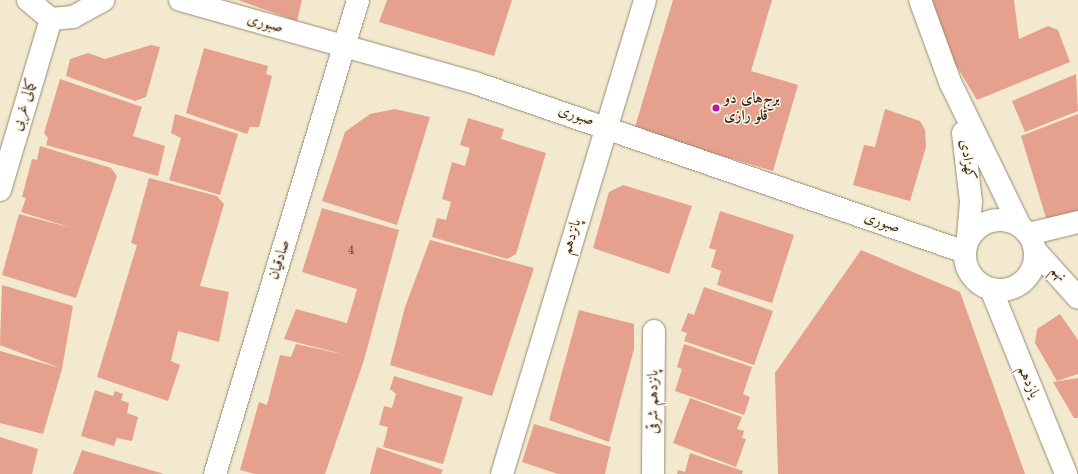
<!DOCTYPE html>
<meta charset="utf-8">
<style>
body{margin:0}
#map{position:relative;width:1078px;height:474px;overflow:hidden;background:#f2e9ce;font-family:"Old Standard TT",Amiri,serif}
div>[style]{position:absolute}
.building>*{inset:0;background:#e5a08e}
.roads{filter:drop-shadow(0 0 1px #968a76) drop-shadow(0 0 1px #968a76)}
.street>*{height:22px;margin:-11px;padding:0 11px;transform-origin:11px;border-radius:11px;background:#fff}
.street>.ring{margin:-11px;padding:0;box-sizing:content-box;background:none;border:22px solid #fff;border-radius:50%}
.dots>*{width:11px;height:11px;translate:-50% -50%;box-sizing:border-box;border:2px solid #fcf5e5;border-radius:50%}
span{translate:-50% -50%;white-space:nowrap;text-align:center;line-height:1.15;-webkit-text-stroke:3px #fcf5e5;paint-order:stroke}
.number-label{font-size:13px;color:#66483a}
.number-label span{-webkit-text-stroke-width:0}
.street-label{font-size:15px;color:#3b2a1e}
.poi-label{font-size:15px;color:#3b2a1e;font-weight:700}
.left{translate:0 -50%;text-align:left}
</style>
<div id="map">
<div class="building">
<i style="clip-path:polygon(238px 0,302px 0,297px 21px)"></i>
<i style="clip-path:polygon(387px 0,512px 0,494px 56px,379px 22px)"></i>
<i style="clip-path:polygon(673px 0,772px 0,751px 71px,798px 85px,773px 171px,634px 130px)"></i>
<i style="clip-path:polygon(932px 0,1014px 0,1019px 39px,1048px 26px,1058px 30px,1070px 62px,977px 100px,956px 65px,951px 68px)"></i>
<i style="clip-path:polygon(151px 45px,160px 47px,146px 97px,135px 101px,66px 76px,70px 59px,88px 53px,105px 59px)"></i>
<i style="clip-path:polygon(204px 48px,268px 66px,266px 74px,272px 76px,259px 127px,250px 127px,247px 134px,186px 113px)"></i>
<i style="clip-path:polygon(1076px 74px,1078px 111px,1025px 132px,1012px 101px)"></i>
<i style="clip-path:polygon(60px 79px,142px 107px,133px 136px,165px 146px,158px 176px,46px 145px,48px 138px,44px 133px)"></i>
<i style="clip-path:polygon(395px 109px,430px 117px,397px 225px,322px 201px,345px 132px,370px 114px)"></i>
<i style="clip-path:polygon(885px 109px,920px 121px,925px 130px,926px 147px,910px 201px,853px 185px,864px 145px,875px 147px)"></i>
<i style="clip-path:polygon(175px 114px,238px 134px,220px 195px,169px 180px,181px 138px,171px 133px)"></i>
<i style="clip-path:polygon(1078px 114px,1078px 212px,1047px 221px,1021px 136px)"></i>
<i style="clip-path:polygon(468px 118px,504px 129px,501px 139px,546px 153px,516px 254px,507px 259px,432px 237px,437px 218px,446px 220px,451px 202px,442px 199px,452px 162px,465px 166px,470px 148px,460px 145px)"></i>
<i style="clip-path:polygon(40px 146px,111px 168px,117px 176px,76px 298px,2px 275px,19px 214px,72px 228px,21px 212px,26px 198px,22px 197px,32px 159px,37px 160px)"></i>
<i style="clip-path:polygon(149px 178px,217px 196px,224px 204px,200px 286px,229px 292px,219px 342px,178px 331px,171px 361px,180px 365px,168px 401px,97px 377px,137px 245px,131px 243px)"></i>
<i style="clip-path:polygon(623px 185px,692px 206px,669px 274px,593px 248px,609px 192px)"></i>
<i style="clip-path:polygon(322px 208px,399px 230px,364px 360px,325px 474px,255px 474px,240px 470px,259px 402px,267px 405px,280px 355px,291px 357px,296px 344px,346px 355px,284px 339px,296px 309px,347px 323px,357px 289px,302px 272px)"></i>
<i style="clip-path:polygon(720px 211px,794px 235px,772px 303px,717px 285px,721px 271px,711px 267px,716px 250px,709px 248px)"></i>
<i style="clip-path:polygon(430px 240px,534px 268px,492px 396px,390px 365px,405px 307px)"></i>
<i style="clip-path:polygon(861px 250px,960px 292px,1025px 474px,778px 474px,775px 373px)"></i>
<i style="clip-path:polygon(2px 285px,73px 306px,62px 369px,43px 434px,0 423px,0 351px,60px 368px,0 345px)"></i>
<i style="clip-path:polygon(704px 287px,773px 311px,754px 365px,684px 341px,687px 333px,681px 331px,688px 313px,694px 315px)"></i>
<i style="clip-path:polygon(579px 310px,634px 324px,634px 349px,609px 442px,549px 420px)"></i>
<i style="clip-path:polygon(1060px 314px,1078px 340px,1078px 374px,1057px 381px,1035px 343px,1037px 329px)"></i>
<i style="clip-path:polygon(684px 344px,752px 367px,743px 394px,750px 397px,744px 415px,675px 391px,682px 369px,677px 367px)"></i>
<i style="clip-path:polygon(394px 376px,463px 397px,443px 464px,383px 447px,388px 427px,379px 425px,384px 406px,392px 408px,396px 394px,390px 389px)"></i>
<i style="clip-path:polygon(1078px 378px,1078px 418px,1074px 418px,1053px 382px)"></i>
<i style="clip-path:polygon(95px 390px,113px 396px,115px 391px,123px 394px,121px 400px,129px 403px,127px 413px,138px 417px,132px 441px,117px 438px,114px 446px,81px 436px)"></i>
<i style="clip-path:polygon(690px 398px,742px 417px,737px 429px,744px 431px,742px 438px,746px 439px,736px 467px,673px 443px)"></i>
<i style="clip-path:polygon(534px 424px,611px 447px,605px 474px,558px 474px,522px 462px)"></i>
<i style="clip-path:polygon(0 437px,38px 449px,32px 474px,0 474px)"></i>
<i style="clip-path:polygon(377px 447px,443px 470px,441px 474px,370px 474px)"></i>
<i style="clip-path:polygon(82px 450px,164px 474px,73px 474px)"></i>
<i style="clip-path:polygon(690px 453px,743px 471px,742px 474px,677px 474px,678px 470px,685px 472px)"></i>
</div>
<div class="roads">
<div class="street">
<i style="left:28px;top:0;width:30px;rotate:40deg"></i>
<i style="left:51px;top:19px;width:22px;rotate:-5deg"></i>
<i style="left:73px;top:17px;width:35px;rotate:-29deg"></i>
<i style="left:180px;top:0;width:306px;rotate:15.7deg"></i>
<i style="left:475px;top:83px;width:518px;rotate:19.03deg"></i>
<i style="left:920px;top:0;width:87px;rotate:69.9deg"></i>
<i style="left:950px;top:82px;width:160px;rotate:64.1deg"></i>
<i style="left:963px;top:133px;width:69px;rotate:83.4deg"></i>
<i style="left:971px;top:202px;width:38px;rotate:95deg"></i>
<i style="left:0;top:190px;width:178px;rotate:-73.4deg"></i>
<i class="ring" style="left:965px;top:220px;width:48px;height:48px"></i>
<i style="left:1029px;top:234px;width:50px;rotate:-13.8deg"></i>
<i style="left:1035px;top:250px;width:64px;rotate:48.1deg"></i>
<i style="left:991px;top:289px;width:200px;rotate:67.9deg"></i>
<i style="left:215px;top:474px;width:495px;rotate:-73.2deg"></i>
<i style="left:502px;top:474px;width:495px;rotate:-73.2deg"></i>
<i style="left:653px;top:474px;width:143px;rotate:-89.6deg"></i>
</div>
</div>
<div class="dots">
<i style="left:716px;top:108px;background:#b5179e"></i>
</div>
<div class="number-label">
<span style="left:351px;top:251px">4</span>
</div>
<div class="street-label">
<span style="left:265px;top:24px;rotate:16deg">صبوری</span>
<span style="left:25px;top:105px;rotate:-73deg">کمالی غربی</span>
<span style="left:576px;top:116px;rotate:18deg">صبوری</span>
<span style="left:967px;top:160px;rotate:82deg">کهزادی</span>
<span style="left:882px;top:223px;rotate:19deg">صبوری</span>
<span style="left:572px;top:237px;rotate:-73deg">پانزدهم</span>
<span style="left:280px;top:260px;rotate:-73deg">صادقیان</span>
<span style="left:1058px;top:274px;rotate:46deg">نهم</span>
<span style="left:1028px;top:382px;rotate:66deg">یازدهم</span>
<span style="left:654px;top:402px;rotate:-90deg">پانزدهم شرقی</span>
</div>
<div class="poi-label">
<span class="left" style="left:724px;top:108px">برج‌های دو<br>قلو رازی</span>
</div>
</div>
